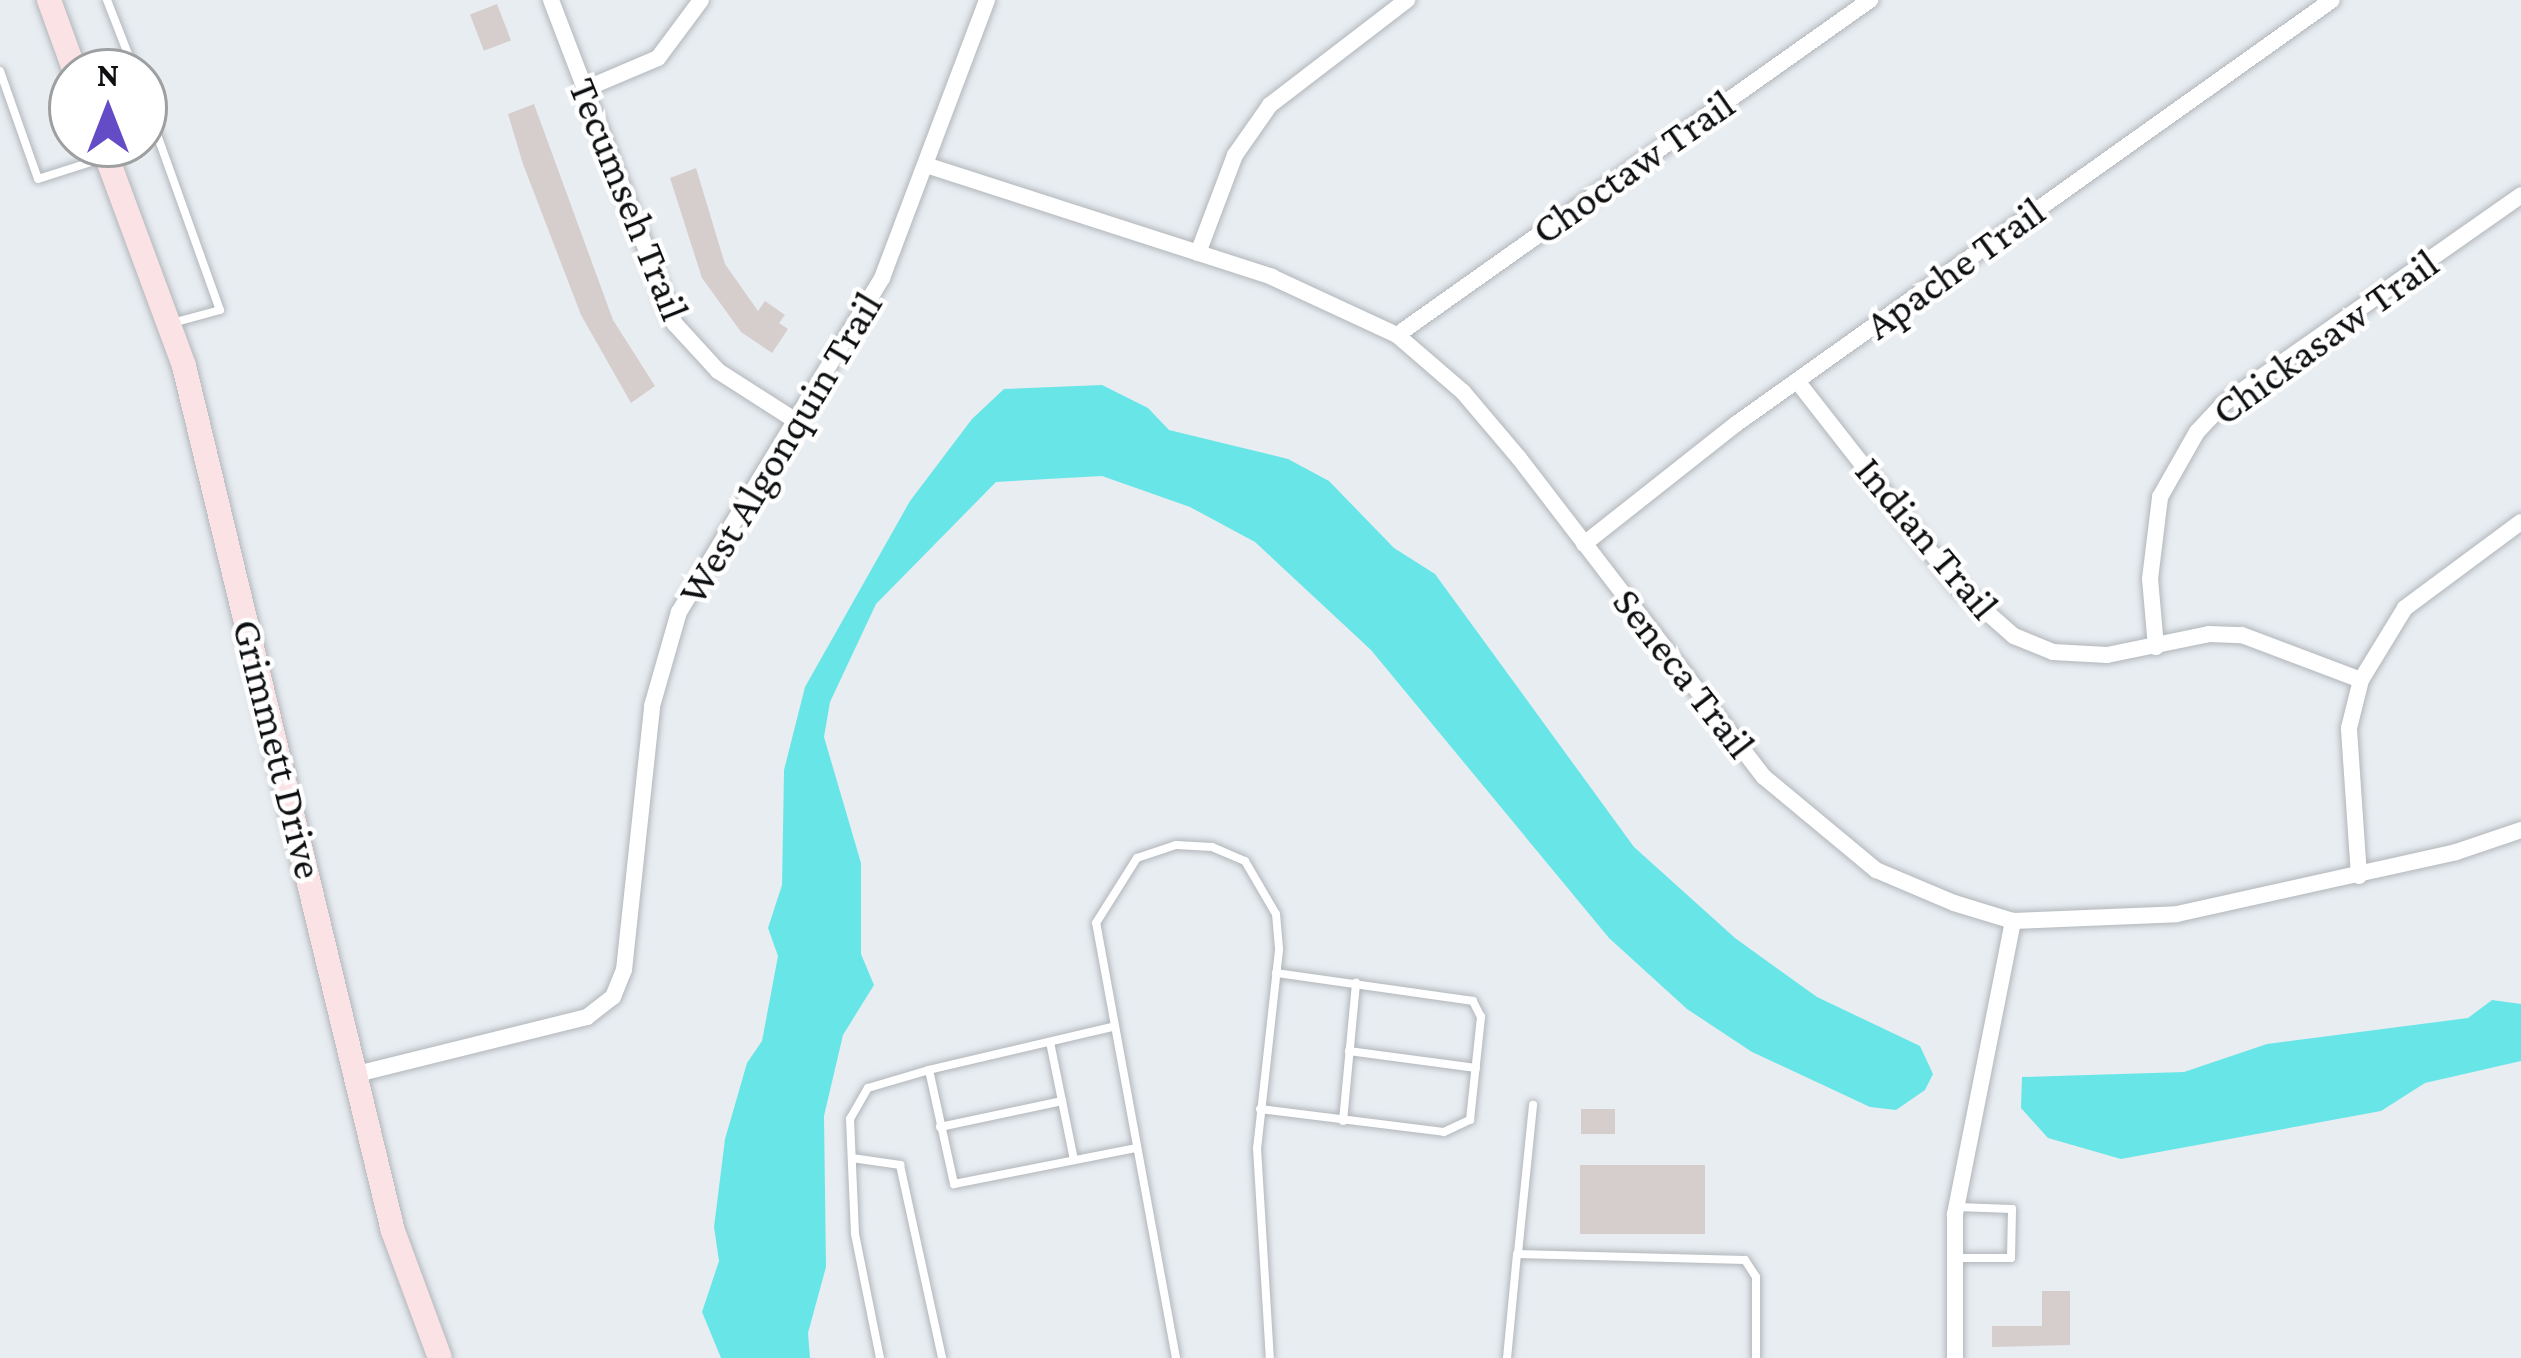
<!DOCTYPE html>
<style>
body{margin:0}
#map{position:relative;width:2521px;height:1358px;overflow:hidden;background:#e8edf2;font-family:"Crimson Pro",serif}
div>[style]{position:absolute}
.water>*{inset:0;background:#68e6e7}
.building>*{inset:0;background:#d6cecd;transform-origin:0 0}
.roads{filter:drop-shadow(0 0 3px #b1b6ba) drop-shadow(0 0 3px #b1b6ba)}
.service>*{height:8px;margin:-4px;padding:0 4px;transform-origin:4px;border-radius:4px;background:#fff}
.minor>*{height:16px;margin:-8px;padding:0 8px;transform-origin:8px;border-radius:8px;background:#fff}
.secondary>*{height:24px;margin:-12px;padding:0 12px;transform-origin:12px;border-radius:12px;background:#fbe2e4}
span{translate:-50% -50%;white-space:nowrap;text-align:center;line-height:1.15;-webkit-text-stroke:9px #fff;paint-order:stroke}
.street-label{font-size:42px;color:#0d0f11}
.north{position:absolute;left:48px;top:48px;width:120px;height:120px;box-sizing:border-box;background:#fff;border:3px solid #9e9fa0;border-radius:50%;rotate:0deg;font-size:33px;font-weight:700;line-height:48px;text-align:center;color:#0d0f11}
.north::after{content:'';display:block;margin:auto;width:42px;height:54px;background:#634cc5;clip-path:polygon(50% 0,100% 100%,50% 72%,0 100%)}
</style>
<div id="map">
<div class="water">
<i style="clip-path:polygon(1102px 385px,1148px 408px,1169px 430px,1288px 459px,1329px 481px,1394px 548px,1435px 574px,1634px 847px,1735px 938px,1817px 997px,1920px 1046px,1933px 1074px,1925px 1090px,1896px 1110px,1870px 1107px,1752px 1052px,1687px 1009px,1609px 938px,1371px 650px,1255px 542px,1190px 507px,1102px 476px,996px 482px,876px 604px,830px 702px,824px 737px,861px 863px,861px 954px,874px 985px,843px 1035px,824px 1116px,826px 1267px,808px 1333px,810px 1358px,721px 1358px,702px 1312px,719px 1261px,714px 1227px,725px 1139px,747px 1063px,762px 1041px,778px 956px,768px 928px,782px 885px,784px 770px,805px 687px,910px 501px,972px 419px,1004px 389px)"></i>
<i style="clip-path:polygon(2492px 1000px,2521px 1004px,2521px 1061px,2425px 1083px,2381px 1111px,2121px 1159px,2048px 1138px,2021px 1108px,2022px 1077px,2184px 1072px,2267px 1044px,2468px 1018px)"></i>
</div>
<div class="building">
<i style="left:497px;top:4px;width:39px;height:29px;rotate:69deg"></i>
<i style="clip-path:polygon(534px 104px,613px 320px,655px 386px,631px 403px,581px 315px,523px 164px,508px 114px)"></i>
<i style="clip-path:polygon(696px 168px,725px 264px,758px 311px,765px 301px,785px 315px,779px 323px,788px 329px,772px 353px,741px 332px,702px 278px,670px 178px)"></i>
<i style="left:1581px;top:1109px;width:34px;height:25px"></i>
<i style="left:1580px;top:1165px;width:125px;height:69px"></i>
<i style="clip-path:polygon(2042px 1291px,2070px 1291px,2070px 1345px,1992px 1347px,1992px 1326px,2042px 1326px)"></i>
</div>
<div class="roads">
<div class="service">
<i style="left:107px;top:0;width:77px;rotate:68.7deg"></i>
<i style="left:0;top:71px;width:114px;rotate:70.6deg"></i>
<i style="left:38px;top:179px;width:69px;rotate:-17.7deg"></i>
<i style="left:92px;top:72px;width:40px;rotate:-18.9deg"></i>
<i style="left:144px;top:98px;width:225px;rotate:70.3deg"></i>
<i style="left:220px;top:310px;width:50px;rotate:164.8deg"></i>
<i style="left:1112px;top:1027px;width:188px;rotate:166.8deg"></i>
<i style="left:929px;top:1070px;width:117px;rotate:77.6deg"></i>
<i style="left:954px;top:1184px;width:185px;rotate:-11.2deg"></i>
<i style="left:1050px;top:1042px;width:60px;rotate:78.5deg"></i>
<i style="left:1349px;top:1051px;width:128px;rotate:7.6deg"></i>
<i style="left:1260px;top:1109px;width:185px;rotate:7.1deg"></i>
<i style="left:1444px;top:1132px;width:29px;rotate:-25deg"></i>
<i style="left:1470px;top:1120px;width:104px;rotate:-83.9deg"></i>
<i style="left:1481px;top:1017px;width:18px;rotate:-117deg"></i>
<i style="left:1473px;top:1001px;width:199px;rotate:-171.9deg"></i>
<i style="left:1343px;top:1121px;width:139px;rotate:-84.6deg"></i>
<i style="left:940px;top:1127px;width:125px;rotate:-12deg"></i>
<i style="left:1062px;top:1101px;width:60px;rotate:78.5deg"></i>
<i style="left:852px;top:1158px;width:49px;rotate:8.3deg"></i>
<i style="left:900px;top:1165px;width:198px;rotate:77.7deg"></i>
<i style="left:1518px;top:1253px;width:149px;rotate:-84.2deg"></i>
<i style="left:1957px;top:1258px;width:54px"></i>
<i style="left:2011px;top:1258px;width:49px;rotate:-88.8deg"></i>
<i style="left:2012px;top:1209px;width:55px;rotate:-177.9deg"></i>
<i style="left:880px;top:1358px;width:126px;rotate:-101.4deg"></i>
<i style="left:855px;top:1234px;width:115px;rotate:-92.5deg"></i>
<i style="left:850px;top:1119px;width:36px;rotate:-60deg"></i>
<i style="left:868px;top:1088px;width:64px;rotate:-16.4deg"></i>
<i style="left:1176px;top:1358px;width:442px;rotate:-100.4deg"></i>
<i style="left:1096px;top:923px;width:77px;rotate:-57.8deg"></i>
<i style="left:1137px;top:858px;width:41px;rotate:-18.4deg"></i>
<i style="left:1176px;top:845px;width:36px;rotate:3deg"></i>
<i style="left:1212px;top:847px;width:36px;rotate:23deg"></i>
<i style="left:1245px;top:861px;width:61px;rotate:59.7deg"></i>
<i style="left:1276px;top:914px;width:36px;rotate:85deg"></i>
<i style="left:1279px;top:950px;width:199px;rotate:96.3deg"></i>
<i style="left:1257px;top:1148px;width:210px;rotate:86.5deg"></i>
<i style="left:1507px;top:1358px;width:104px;rotate:-84.5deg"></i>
<i style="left:1517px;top:1254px;width:228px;rotate:1.5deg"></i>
<i style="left:1745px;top:1260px;width:20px;rotate:57deg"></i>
<i style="left:1756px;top:1277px;width:81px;rotate:90deg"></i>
</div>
<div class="minor">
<i style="left:551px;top:0;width:347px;rotate:69.1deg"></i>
<i style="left:675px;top:324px;width:64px;rotate:47.5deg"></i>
<i style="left:718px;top:371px;width:89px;rotate:32.6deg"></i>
<i style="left:585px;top:89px;width:79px;rotate:-23deg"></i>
<i style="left:658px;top:58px;width:72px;rotate:-53.4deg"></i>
<i style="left:929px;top:166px;width:361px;rotate:17.9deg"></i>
<i style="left:1272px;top:277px;width:138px;rotate:24.9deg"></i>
<i style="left:1397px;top:335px;width:87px;rotate:40.8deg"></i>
<i style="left:1463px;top:392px;width:87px;rotate:49.7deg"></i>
<i style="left:1519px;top:458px;width:402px;rotate:52.5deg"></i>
<i style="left:1764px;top:777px;width:146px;rotate:39.7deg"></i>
<i style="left:1876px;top:870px;width:85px;rotate:22.9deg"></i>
<i style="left:1954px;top:903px;width:62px;rotate:17deg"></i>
<i style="left:2013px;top:921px;width:164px;rotate:-2.4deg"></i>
<i style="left:2177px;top:914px;width:286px;rotate:-12.5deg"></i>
<i style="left:2456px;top:852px;width:69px;rotate:-18.7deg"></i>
<i style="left:1198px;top:253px;width:105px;rotate:-69.3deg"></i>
<i style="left:1235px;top:155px;width:61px;rotate:-55deg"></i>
<i style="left:1270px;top:105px;width:173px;rotate:-37.5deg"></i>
<i style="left:1397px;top:335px;width:580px;rotate:-35.31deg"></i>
<i style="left:1797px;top:381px;width:260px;rotate:52deg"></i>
<i style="left:1957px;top:586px;width:76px;rotate:41.3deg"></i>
<i style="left:2014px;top:636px;width:42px;rotate:22.3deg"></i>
<i style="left:2053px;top:652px;width:54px;rotate:3.2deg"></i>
<i style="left:2107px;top:655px;width:104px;rotate:-11.6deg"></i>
<i style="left:2209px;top:634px;width:33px;rotate:2deg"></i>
<i style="left:2242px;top:635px;width:127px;rotate:20.7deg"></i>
<i style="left:1584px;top:544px;width:194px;rotate:-38.3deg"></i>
<i style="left:1736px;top:424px;width:731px;rotate:-35.43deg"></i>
<i style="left:2156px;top:647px;width:68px;rotate:-95deg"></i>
<i style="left:2150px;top:579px;width:83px;rotate:-83deg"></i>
<i style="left:2160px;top:497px;width:75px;rotate:-60.4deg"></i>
<i style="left:2197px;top:432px;width:38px;rotate:-47deg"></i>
<i style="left:2223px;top:404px;width:364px;rotate:-35deg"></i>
<i style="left:2359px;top:876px;width:148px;rotate:-93.9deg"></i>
<i style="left:2349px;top:728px;width:49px;rotate:-76deg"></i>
<i style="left:2361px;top:680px;width:84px;rotate:-58.6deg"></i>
<i style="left:2405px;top:608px;width:144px;rotate:-36.6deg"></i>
<i style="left:357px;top:1074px;width:237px;rotate:-13.9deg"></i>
<i style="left:587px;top:1017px;width:33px;rotate:-38deg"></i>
<i style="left:613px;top:997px;width:29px;rotate:-68deg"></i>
<i style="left:624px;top:970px;width:265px;rotate:-83.9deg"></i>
<i style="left:652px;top:706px;width:98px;rotate:-74deg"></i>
<i style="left:679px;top:612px;width:391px;rotate:-58.7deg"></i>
<i style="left:882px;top:278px;width:297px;rotate:-69.3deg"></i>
<i style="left:1955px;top:1358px;width:144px;rotate:-90deg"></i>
<i style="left:1955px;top:1214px;width:299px;rotate:-78.8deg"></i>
</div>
<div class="secondary">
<i style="left:49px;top:0;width:77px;rotate:70.1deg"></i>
<i style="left:102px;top:144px;width:237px;rotate:69.7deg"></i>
<i style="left:184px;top:366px;width:890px;rotate:76.42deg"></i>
<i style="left:393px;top:1231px;width:135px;rotate:69.7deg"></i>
</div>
</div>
<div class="street-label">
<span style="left:1633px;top:167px;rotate:-35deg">Choctaw Trail</span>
<span style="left:629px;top:199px;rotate:68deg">Tecumseh Trail</span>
<span style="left:1955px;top:268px;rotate:-36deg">Apache Trail</span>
<span style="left:2325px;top:337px;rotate:-36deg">Chickasaw Trail</span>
<span style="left:780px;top:448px;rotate:-59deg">West Algonquin Trail</span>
<span style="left:1927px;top:538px;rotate:50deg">Indian Trail</span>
<span style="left:1684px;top:673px;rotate:52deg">Seneca Trail</span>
<span style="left:278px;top:749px;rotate:76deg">Grimmett Drive</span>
</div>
<div class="north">N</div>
</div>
